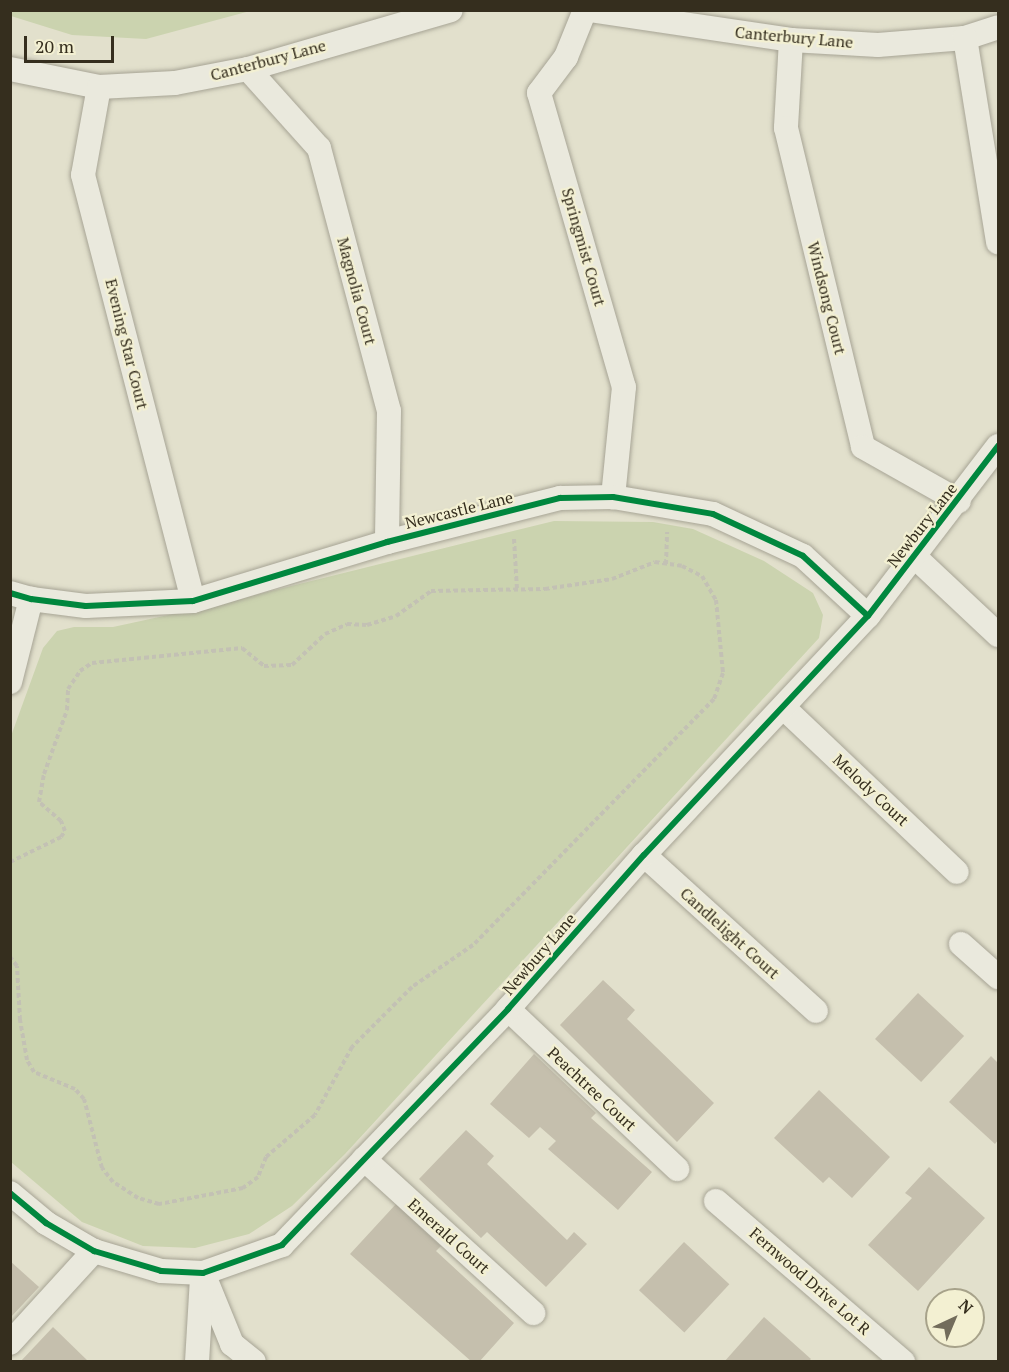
<!DOCTYPE html>
<style>
body{margin:0}
#map{position:relative;width:1009px;height:1372px;overflow:hidden;background:#e2e0cc;font-family:"PT Serif",serif}
div>[style]{position:absolute}
.green>*{inset:0;background:#cbd3af}
.building>*{inset:0;background:#c5bfad;transform-origin:0 0}
.path>*{height:4px;margin-top:-2px;transform-origin:0;background:repeating-linear-gradient(90deg,#c3c1b4 0 4.5px,transparent 0 7.5px)}
.roads{filter:drop-shadow(0 0 2px #a7a495) drop-shadow(0 0 2px #a7a495)}
.street>*{height:24px;margin:-12px;padding:0 12px;transform-origin:12px;border-radius:12px;background:#eae9dd}
.cycleway>*{height:6px;margin:-3px;padding:0 3px;transform-origin:3px;border-radius:3px;background:#00873e}
span{translate:-50% -50%;white-space:nowrap;text-align:center;line-height:1.15;-webkit-text-stroke:4.5px #f3f0d2;paint-order:stroke}
.street-label{font-size:16px;color:#352e1e}
.frame{position:absolute;inset:0;border:12px solid #352e1e;pointer-events:none}
.north{position:absolute;left:925px;top:1288px;width:60px;height:60px;box-sizing:border-box;background:#f3f0d2;border:2px solid #a7a28a;border-radius:50%;rotate:44deg;font-size:16px;font-weight:700;line-height:24px;text-align:center;color:#352e1e}
.north::after{content:'';display:block;margin:auto;width:21px;height:27px;background:#726c5b;clip-path:polygon(50% 0,100% 100%,50% 72%,0 100%)}
.scale{position:absolute;left:24px;top:36px;width:90px;height:27px;box-sizing:border-box;border:3px solid #352e1e;border-top:0;padding-left:8px;font-size:18px;line-height:21px;white-space:nowrap;color:#352e1e;-webkit-text-stroke:4px #f3f0d2;paint-order:stroke}
</style>
<div id="map">
<div class="green">
<i style="clip-path:polygon(10px 11px,11px 10px,250px 11px,146px 39px,72px 35px,11px 16px)"></i>
<i style="clip-path:polygon(554px 521px,653px 522px,693px 529px,764px 561px,813px 593px,823px 615px,819px 638px,345px 1154px,292px 1206px,249px 1234px,195px 1248px,143px 1246px,82px 1222px,11px 1162px,11px 736px,43px 648px,57px 631px,74px 627px,113px 627px,210px 606px)"></i>
</div>
<div class="building">
<i style="clip-path:polygon(603px 980px,635px 1010px,627px 1019px,714px 1103px,677px 1142px,560px 1025px)"></i>
<i style="left:918px;top:993px;width:63px;height:63px;rotate:43deg"></i>
<i style="clip-path:polygon(534px 1054px,596px 1113px,591px 1118px,652px 1172px,618px 1210px,548px 1149px,556px 1141px,540px 1127px,529px 1138px,490px 1104px)"></i>
<i style="clip-path:polygon(991px 1056px,998px 1063px,998px 1140px,995px 1144px,949px 1102px)"></i>
<i style="clip-path:polygon(819px 1090px,890px 1157px,852px 1198px,829px 1177px,823px 1183px,774px 1138px)"></i>
<i style="clip-path:polygon(466px 1130px,494px 1156px,487px 1164px,567px 1240px,574px 1232px,587px 1244px,546px 1287px,487px 1232px,481px 1238px,419px 1179px)"></i>
<i style="clip-path:polygon(929px 1167px,985px 1218px,918px 1291px,868px 1245px,912px 1198px,905px 1193px)"></i>
<i style="clip-path:polygon(396px 1204px,441px 1246px,436px 1251px,514px 1323px,479px 1362px,472px 1362px,350px 1254px)"></i>
<i style="left:684px;top:1242px;width:62px;height:66px;rotate:43deg"></i>
<i style="clip-path:polygon(10px 1261px,39px 1287px,10px 1318px)"></i>
<i style="clip-path:polygon(764px 1317px,811px 1359px,808px 1362px,724px 1362px)"></i>
<i style="clip-path:polygon(53px 1327px,89px 1362px,20px 1362px)"></i>
</div>
<div class="path">
<i style="left:514px;top:539px;width:50px;rotate:86.6deg"></i>
<i style="left:666px;top:564px;width:32px;rotate:-88deg"></i>
<i style="left:10px;top:862px;width:57px;rotate:-26.1deg"></i>
<i style="left:61px;top:837px;width:7px;rotate:-56deg"></i>
<i style="left:65px;top:831px;width:11px;rotate:-112deg"></i>
<i style="left:61px;top:821px;width:29px;rotate:-139deg"></i>
<i style="left:39px;top:802px;width:28px;rotate:-80deg"></i>
<i style="left:44px;top:774px;width:68px;rotate:-70.2deg"></i>
<i style="left:67px;top:710px;width:21px;rotate:-87deg"></i>
<i style="left:68px;top:689px;width:22px;rotate:-56deg"></i>
<i style="left:80px;top:671px;width:14px;rotate:-34deg"></i>
<i style="left:92px;top:663px;width:151px;rotate:-5.7deg"></i>
<i style="left:242px;top:648px;width:28px;rotate:39deg"></i>
<i style="left:264px;top:666px;width:28px;rotate:-2deg"></i>
<i style="left:292px;top:665px;width:45px;rotate:-43.2deg"></i>
<i style="left:325px;top:634px;width:24px;rotate:-24deg"></i>
<i style="left:347px;top:624px;width:20px;rotate:3deg"></i>
<i style="left:367px;top:625px;width:30px;rotate:-17deg"></i>
<i style="left:396px;top:616px;width:43px;rotate:-35.5deg"></i>
<i style="left:431px;top:591px;width:114px;rotate:-1deg"></i>
<i style="left:545px;top:589px;width:68px;rotate:-8.5deg"></i>
<i style="left:612px;top:579px;width:46px;rotate:-21.6deg"></i>
<i style="left:655px;top:562px;width:27px;rotate:8deg"></i>
<i style="left:682px;top:566px;width:22px;rotate:27deg"></i>
<i style="left:702px;top:576px;width:28px;rotate:60deg"></i>
<i style="left:716px;top:600px;width:73px;rotate:84.5deg"></i>
<i style="left:723px;top:673px;width:28px;rotate:109deg"></i>
<i style="left:714px;top:699px;width:344px;rotate:134.4deg"></i>
<i style="left:473px;top:945px;width:74px;rotate:145.5deg"></i>
<i style="left:412px;top:987px;width:85px;rotate:135deg"></i>
<i style="left:352px;top:1047px;width:77px;rotate:118.6deg"></i>
<i style="left:315px;top:1115px;width:65px;rotate:139.4deg"></i>
<i style="left:266px;top:1157px;width:22px;rotate:112deg"></i>
<i style="left:258px;top:1177px;width:19px;rotate:144deg"></i>
<i style="left:243px;top:1188px;width:86px;rotate:169.2deg"></i>
<i style="left:159px;top:1204px;width:22px;rotate:-164deg"></i>
<i style="left:138px;top:1198px;width:30px;rotate:-147deg"></i>
<i style="left:113px;top:1182px;width:18px;rotate:-128deg"></i>
<i style="left:102px;top:1168px;width:71px;rotate:-104.6deg"></i>
<i style="left:84px;top:1099px;width:13px;rotate:-132deg"></i>
<i style="left:75px;top:1089px;width:44px;rotate:-157.5deg"></i>
<i style="left:34px;top:1072px;width:14px;rotate:-120deg"></i>
<i style="left:27px;top:1060px;width:41px;rotate:-99.9deg"></i>
<i style="left:20px;top:1020px;width:54px;rotate:-93.2deg"></i>
<i style="left:17px;top:966px;width:11px;rotate:-128deg"></i>
</div>
<div class="roads">
<div class="street">
<i style="left:585px;top:10px;width:51px;rotate:112deg"></i>
<i style="left:566px;top:57px;width:45px;rotate:126.9deg"></i>
<i style="left:539px;top:93px;width:306px;rotate:73.9deg"></i>
<i style="left:624px;top:387px;width:111px;rotate:95.7deg"></i>
<i style="left:589px;top:10px;width:204px;rotate:8.4deg"></i>
<i style="left:791px;top:40px;width:87px;rotate:3.3deg"></i>
<i style="left:878px;top:45px;width:87px;rotate:-4.6deg"></i>
<i style="left:965px;top:38px;width:35px;rotate:-18deg"></i>
<i style="left:965px;top:38px;width:207px;rotate:80.8deg"></i>
<i style="left:791px;top:40px;width:88px;rotate:93.3deg"></i>
<i style="left:786px;top:128px;width:328px;rotate:76.4deg"></i>
<i style="left:863px;top:447px;width:110px;rotate:29.4deg"></i>
<i style="left:10px;top:69px;width:91px;rotate:11.4deg"></i>
<i style="left:99px;top:87px;width:76px;rotate:-3deg"></i>
<i style="left:175px;top:83px;width:74px;rotate:-10.9deg"></i>
<i style="left:248px;top:69px;width:211px;rotate:-16.2deg"></i>
<i style="left:248px;top:69px;width:106px;rotate:48.1deg"></i>
<i style="left:319px;top:148px;width:272px;rotate:75.1deg"></i>
<i style="left:389px;top:411px;width:131px;rotate:90.9deg"></i>
<i style="left:99px;top:87px;width:89px;rotate:100.3deg"></i>
<i style="left:83px;top:175px;width:440px;rotate:75.5deg"></i>
<i style="left:915px;top:557px;width:114px;rotate:43.2deg"></i>
<i style="left:10px;top:593px;width:22px;rotate:16deg"></i>
<i style="left:31px;top:599px;width:55px;rotate:7.3deg"></i>
<i style="left:86px;top:606px;width:107px;rotate:-2.7deg"></i>
<i style="left:193px;top:601px;width:203px;rotate:-16.9deg"></i>
<i style="left:387px;top:542px;width:179px;rotate:-14.3deg"></i>
<i style="left:560px;top:498px;width:53px;rotate:-1.1deg"></i>
<i style="left:613px;top:497px;width:101px;rotate:9.6deg"></i>
<i style="left:713px;top:514px;width:99px;rotate:25deg"></i>
<i style="left:803px;top:556px;width:88px;rotate:42.7deg"></i>
<i style="left:10px;top:682px;width:86px;rotate:-75.8deg"></i>
<i style="left:784px;top:708px;width:238px;rotate:43.5deg"></i>
<i style="left:644px;top:855px;width:232px;rotate:42.2deg"></i>
<i style="left:961px;top:944px;width:50px;rotate:41.7deg"></i>
<i style="left:508px;top:1009px;width:233px;rotate:43.4deg"></i>
<i style="left:364px;top:1159px;width:229px;rotate:42.3deg"></i>
<i style="left:10px;top:1193px;width:47px;rotate:39.8deg"></i>
<i style="left:46px;top:1223px;width:56px;rotate:30.3deg"></i>
<i style="left:94px;top:1251px;width:70px;rotate:16.6deg"></i>
<i style="left:161px;top:1271px;width:42px;rotate:2.7deg"></i>
<i style="left:203px;top:1273px;width:84px;rotate:-19.5deg"></i>
<i style="left:282px;top:1245px;width:327px;rotate:-46.2deg"></i>
<i style="left:508px;top:1009px;width:205px;rotate:-48.6deg"></i>
<i style="left:644px;top:855px;width:328px;rotate:-46.9deg"></i>
<i style="left:868px;top:616px;width:214px;rotate:-52.6deg"></i>
<i style="left:716px;top:1201px;width:247px;rotate:40.7deg"></i>
<i style="left:203px;top:1273px;width:77px;rotate:67.8deg"></i>
<i style="left:232px;top:1344px;width:28px;rotate:39deg"></i>
<i style="left:10px;top:1343px;width:125px;rotate:-47.6deg"></i>
<i style="left:197px;top:1362px;width:84px;rotate:-86.6deg"></i>
</div>
</div>
<div class="cycleway">
<i style="left:10px;top:593px;width:22px;rotate:16deg"></i>
<i style="left:31px;top:599px;width:55px;rotate:7.3deg"></i>
<i style="left:86px;top:606px;width:107px;rotate:-2.7deg"></i>
<i style="left:193px;top:601px;width:203px;rotate:-16.9deg"></i>
<i style="left:387px;top:542px;width:179px;rotate:-14.3deg"></i>
<i style="left:560px;top:498px;width:53px;rotate:-1.1deg"></i>
<i style="left:613px;top:497px;width:101px;rotate:9.6deg"></i>
<i style="left:713px;top:514px;width:99px;rotate:25deg"></i>
<i style="left:803px;top:556px;width:88px;rotate:42.7deg"></i>
<i style="left:10px;top:1193px;width:47px;rotate:39.8deg"></i>
<i style="left:46px;top:1223px;width:56px;rotate:30.3deg"></i>
<i style="left:94px;top:1251px;width:70px;rotate:16.6deg"></i>
<i style="left:161px;top:1271px;width:42px;rotate:2.7deg"></i>
<i style="left:203px;top:1273px;width:84px;rotate:-19.5deg"></i>
<i style="left:282px;top:1245px;width:327px;rotate:-46.2deg"></i>
<i style="left:508px;top:1009px;width:205px;rotate:-48.6deg"></i>
<i style="left:644px;top:855px;width:328px;rotate:-46.9deg"></i>
<i style="left:868px;top:616px;width:214px;rotate:-52.6deg"></i>
</div>
<div class="street-label">
<span style="left:794px;top:37px;rotate:5deg">Canterbury Lane</span>
<span style="left:268px;top:60px;rotate:-15deg">Canterbury Lane</span>
<span style="left:584px;top:247px;rotate:74deg">Springmist Court</span>
<span style="left:357px;top:291px;rotate:75deg">Magnolia Court</span>
<span style="left:827px;top:298px;rotate:76deg">Windsong Court</span>
<span style="left:127px;top:344px;rotate:76deg">Evening Star Court</span>
<span style="left:459px;top:510px;rotate:-14deg">Newcastle Lane</span>
<span style="left:922px;top:525px;rotate:-52deg">Newbury Lane</span>
<span style="left:871px;top:790px;rotate:43deg">Melody Court</span>
<span style="left:730px;top:933px;rotate:42deg">Candlelight Court</span>
<span style="left:539px;top:954px;rotate:-49deg">Newbury Lane</span>
<span style="left:592px;top:1089px;rotate:43deg">Peachtree Court</span>
<span style="left:449px;top:1236px;rotate:42deg">Emerald Court</span>
<span style="left:810px;top:1281px;rotate:41deg">Fernwood Drive Lot R</span>
</div>
<div class="frame"></div>
<div class="north">N</div>
<div class="scale">20 m</div>
</div>
